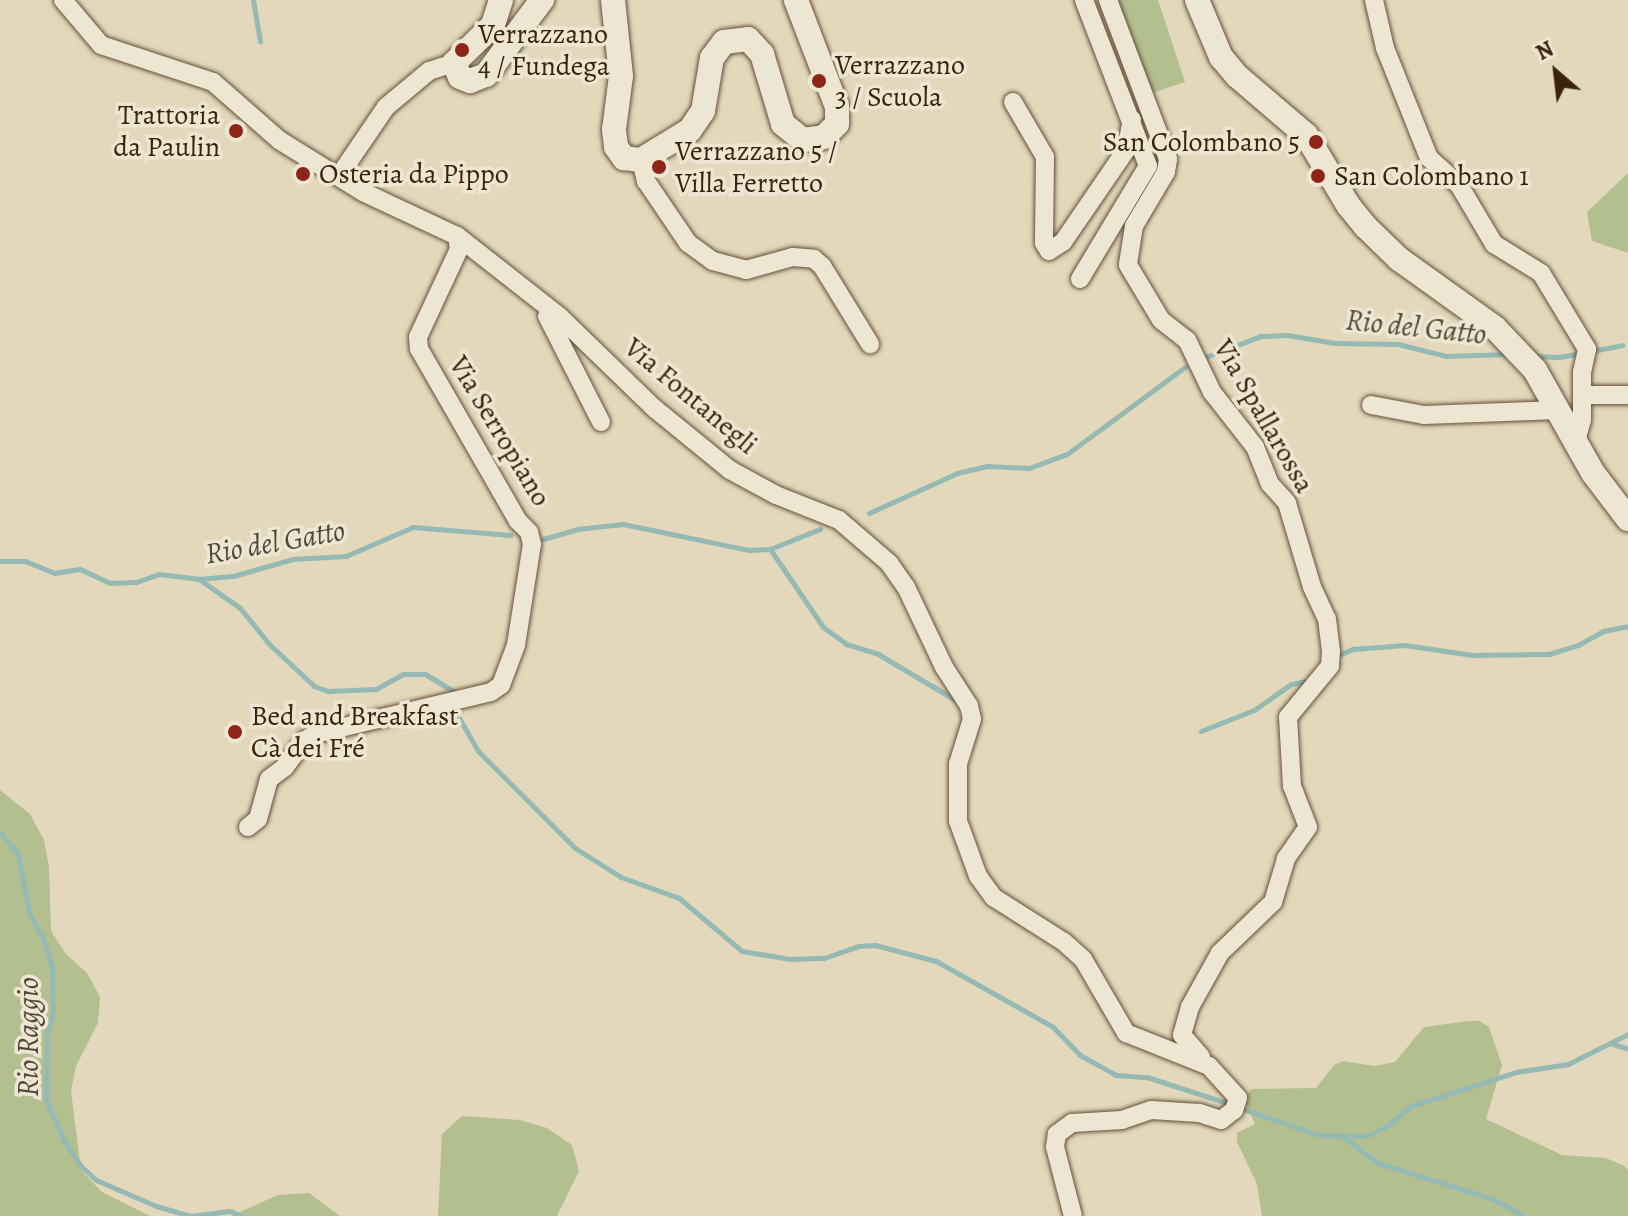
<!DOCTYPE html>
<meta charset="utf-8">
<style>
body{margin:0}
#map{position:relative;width:1628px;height:1216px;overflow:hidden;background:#e3d8bb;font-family:Alegreya,serif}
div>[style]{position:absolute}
.green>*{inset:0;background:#b4bf90}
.stream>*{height:5px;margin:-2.5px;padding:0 2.5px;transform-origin:2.5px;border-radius:2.5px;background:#95b9b3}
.roads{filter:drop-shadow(0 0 2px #655038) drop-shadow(0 0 2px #655038)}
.street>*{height:18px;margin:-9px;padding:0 9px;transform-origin:9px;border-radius:9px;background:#ede6d3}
.secondary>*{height:24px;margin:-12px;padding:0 12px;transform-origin:12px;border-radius:12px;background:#ede6d3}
.dots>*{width:22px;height:22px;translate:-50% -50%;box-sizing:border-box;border:4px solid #ede6d3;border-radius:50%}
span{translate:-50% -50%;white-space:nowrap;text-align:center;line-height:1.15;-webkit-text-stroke:7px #ede6d3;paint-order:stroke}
.poi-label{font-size:28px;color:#3b230d}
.left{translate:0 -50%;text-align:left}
.right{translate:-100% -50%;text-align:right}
.street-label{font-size:28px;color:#3b230d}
.water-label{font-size:30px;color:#524836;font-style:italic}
.north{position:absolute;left:1516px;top:32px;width:80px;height:80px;-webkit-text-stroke:6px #ede6d3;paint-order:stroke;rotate:332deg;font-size:22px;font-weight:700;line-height:32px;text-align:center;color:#3b230d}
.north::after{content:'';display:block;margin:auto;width:28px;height:36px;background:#3b230d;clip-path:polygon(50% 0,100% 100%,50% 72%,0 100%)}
</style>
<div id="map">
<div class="green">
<i style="clip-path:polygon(1113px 0,1158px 0,1185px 82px,1146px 95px)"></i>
<i style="clip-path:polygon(1628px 173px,1628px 253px,1592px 241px,1587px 212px)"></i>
<i style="clip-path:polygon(0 790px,30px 814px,44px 840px,49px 867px,51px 931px,66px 954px,87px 973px,100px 997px,98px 1023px,76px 1066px,71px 1091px,81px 1170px,102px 1192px,150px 1216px,0 1216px)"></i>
<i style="clip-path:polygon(1469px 1021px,1480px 1021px,1489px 1027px,1502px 1065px,1486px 1119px,1562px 1155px,1606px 1158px,1624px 1166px,1628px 1170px,1628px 1216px,1262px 1216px,1257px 1184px,1237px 1142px,1237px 1133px,1255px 1124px,1246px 1104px,1245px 1096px,1252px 1089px,1316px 1088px,1334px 1065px,1343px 1061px,1374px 1066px,1395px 1062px,1424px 1027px)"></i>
<i style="clip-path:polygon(462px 1116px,520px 1120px,547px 1128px,572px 1145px,579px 1171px,557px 1216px,438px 1216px,442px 1134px)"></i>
<i style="clip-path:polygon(309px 1193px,340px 1216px,231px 1216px,278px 1195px)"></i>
</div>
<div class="stream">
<i style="left:253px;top:0;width:42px;rotate:80.3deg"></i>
<i style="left:1592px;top:351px;width:31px;rotate:-11deg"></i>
<i style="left:1208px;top:356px;width:57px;rotate:-20.7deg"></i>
<i style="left:1261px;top:336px;width:26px;rotate:-2deg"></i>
<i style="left:1287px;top:335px;width:49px;rotate:9.5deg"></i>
<i style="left:1335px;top:343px;width:63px;rotate:0.9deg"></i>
<i style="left:1398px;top:344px;width:49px;rotate:14deg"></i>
<i style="left:1446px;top:356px;width:64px;rotate:-1.8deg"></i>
<i style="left:1532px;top:356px;width:27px;rotate:2deg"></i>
<i style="left:1559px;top:357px;width:23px;rotate:-10deg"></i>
<i style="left:869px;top:513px;width:97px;rotate:-24.4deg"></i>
<i style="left:957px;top:473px;width:32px;rotate:-13deg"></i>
<i style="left:988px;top:466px;width:41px;rotate:2.8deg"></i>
<i style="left:1029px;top:468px;width:40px;rotate:-20.2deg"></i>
<i style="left:1067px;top:454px;width:147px;rotate:-36.4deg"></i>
<i style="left:543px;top:539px;width:35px;rotate:-16deg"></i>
<i style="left:577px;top:529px;width:46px;rotate:-6.2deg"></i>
<i style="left:623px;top:524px;width:129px;rotate:11.7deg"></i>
<i style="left:749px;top:550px;width:21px;rotate:-3deg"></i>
<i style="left:770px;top:549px;width:54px;rotate:-21.8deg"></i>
<i style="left:770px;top:549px;width:94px;rotate:55.8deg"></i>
<i style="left:823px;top:627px;width:29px;rotate:36deg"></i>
<i style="left:846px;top:644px;width:34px;rotate:17deg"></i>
<i style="left:878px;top:654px;width:94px;rotate:30.7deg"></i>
<i style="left:0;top:561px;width:25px"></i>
<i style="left:25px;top:561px;width:31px;rotate:22deg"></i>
<i style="left:54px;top:573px;width:26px;rotate:-9deg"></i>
<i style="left:80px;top:569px;width:33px;rotate:25deg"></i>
<i style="left:110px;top:583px;width:26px;rotate:-2deg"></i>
<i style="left:136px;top:582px;width:24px;rotate:-19deg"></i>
<i style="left:159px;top:574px;width:39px;rotate:7deg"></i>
<i style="left:198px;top:579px;width:35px;rotate:-5deg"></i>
<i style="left:233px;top:576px;width:62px;rotate:-15.8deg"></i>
<i style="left:293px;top:559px;width:53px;rotate:-3.2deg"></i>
<i style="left:346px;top:556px;width:73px;rotate:-23.4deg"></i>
<i style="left:413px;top:527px;width:98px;rotate:4.7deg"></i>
<i style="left:199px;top:579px;width:50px;rotate:35.3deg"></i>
<i style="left:240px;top:608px;width:46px;rotate:51.1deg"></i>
<i style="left:269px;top:644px;width:62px;rotate:43deg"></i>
<i style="left:314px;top:686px;width:15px;rotate:20deg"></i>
<i style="left:328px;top:691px;width:48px;rotate:-2.4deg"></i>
<i style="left:376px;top:689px;width:31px;rotate:-29deg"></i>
<i style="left:403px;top:674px;width:22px"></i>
<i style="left:425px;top:674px;width:33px;rotate:31deg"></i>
<i style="left:1341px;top:654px;width:13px;rotate:-23deg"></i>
<i style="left:1353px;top:649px;width:52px;rotate:-4.4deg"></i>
<i style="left:1405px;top:645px;width:68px;rotate:8.5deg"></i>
<i style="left:1472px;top:655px;width:77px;rotate:-0.7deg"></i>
<i style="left:1549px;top:654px;width:30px;rotate:-17deg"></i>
<i style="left:1578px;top:645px;width:29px;rotate:-29deg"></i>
<i style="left:1603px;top:631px;width:25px;rotate:-11deg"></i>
<i style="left:458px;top:716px;width:40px;rotate:60.3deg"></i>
<i style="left:478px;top:751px;width:137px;rotate:45deg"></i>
<i style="left:575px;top:848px;width:54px;rotate:32.2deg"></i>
<i style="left:621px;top:877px;width:62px;rotate:19.9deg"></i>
<i style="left:679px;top:898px;width:82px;rotate:40.1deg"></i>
<i style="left:742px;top:951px;width:49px;rotate:9.5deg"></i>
<i style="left:790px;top:959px;width:34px;rotate:-2deg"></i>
<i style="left:824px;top:958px;width:37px;rotate:-19deg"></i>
<i style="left:859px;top:946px;width:16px;rotate:-4deg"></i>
<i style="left:875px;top:945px;width:63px;rotate:14.7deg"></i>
<i style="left:936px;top:961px;width:134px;rotate:29.4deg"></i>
<i style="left:1053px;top:1027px;width:39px;rotate:46deg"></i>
<i style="left:1080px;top:1055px;width:41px;rotate:29.1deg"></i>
<i style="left:1116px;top:1075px;width:31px;rotate:4deg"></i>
<i style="left:1147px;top:1077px;width:87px;rotate:18deg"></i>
<i style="left:1201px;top:731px;width:57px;rotate:-21.6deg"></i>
<i style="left:1254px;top:710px;width:45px;rotate:-35.1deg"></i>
<i style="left:1291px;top:684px;width:17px;rotate:-10deg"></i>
<i style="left:0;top:833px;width:28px;rotate:49deg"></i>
<i style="left:18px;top:854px;width:60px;rotate:79.4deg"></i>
<i style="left:29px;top:913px;width:26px;rotate:61deg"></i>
<i style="left:42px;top:936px;width:32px;rotate:72deg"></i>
<i style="left:52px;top:966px;width:47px;rotate:88.8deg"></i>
<i style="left:53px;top:1013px;width:21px;rotate:107deg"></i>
<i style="left:47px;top:1033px;width:67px;rotate:90.9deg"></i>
<i style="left:46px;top:1100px;width:44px;rotate:65.8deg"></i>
<i style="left:64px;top:1140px;width:31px;rotate:57deg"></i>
<i style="left:81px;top:1166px;width:21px;rotate:43deg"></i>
<i style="left:96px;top:1180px;width:65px;rotate:23.4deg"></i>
<i style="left:156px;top:1206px;width:35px;rotate:16deg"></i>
<i style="left:190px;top:1216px;width:40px;rotate:-7.1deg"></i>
<i style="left:230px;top:1211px;width:13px;rotate:23deg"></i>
<i style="left:1610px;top:1043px;width:19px;rotate:18deg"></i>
<i style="left:1240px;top:1108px;width:83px;rotate:18.9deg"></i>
<i style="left:1319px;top:1135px;width:47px;rotate:1.2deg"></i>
<i style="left:1366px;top:1136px;width:23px;rotate:-25deg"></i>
<i style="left:1387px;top:1126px;width:31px;rotate:-40deg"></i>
<i style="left:1411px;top:1106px;width:110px;rotate:-17.9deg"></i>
<i style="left:1516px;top:1072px;width:53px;rotate:-8.7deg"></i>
<i style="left:1568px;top:1064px;width:67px;rotate:-26.6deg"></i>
<i style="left:1343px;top:1137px;width:44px;rotate:36.6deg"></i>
<i style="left:1378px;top:1163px;width:121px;rotate:17.4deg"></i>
<i style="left:1493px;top:1199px;width:35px;rotate:29deg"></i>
</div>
<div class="roads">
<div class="street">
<i style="left:63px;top:0;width:59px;rotate:49.8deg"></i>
<i style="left:101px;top:45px;width:118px;rotate:18.3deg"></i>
<i style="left:213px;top:82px;width:88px;rotate:41.3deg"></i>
<i style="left:279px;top:140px;width:99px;rotate:31.8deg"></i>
<i style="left:363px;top:192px;width:104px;rotate:25.1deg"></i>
<i style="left:457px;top:236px;width:130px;rotate:38.1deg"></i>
<i style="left:559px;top:316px;width:132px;rotate:44.1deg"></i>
<i style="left:654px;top:408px;width:98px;rotate:39.2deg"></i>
<i style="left:730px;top:470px;width:52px;rotate:28.5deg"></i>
<i style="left:776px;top:495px;width:68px;rotate:21.6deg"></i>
<i style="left:839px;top:520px;width:66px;rotate:40.7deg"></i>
<i style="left:889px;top:563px;width:29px;rotate:55deg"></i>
<i style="left:906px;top:587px;width:89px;rotate:64.6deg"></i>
<i style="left:944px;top:667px;width:46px;rotate:57.3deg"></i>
<i style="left:969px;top:706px;width:13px;rotate:77deg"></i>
<i style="left:972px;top:719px;width:47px;rotate:107.3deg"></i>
<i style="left:958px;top:764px;width:57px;rotate:90deg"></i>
<i style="left:958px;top:821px;width:59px;rotate:70deg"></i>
<i style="left:978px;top:876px;width:26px;rotate:54deg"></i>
<i style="left:993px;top:897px;width:84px;rotate:32.4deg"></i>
<i style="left:1064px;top:942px;width:25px;rotate:42deg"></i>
<i style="left:1083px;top:959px;width:86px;rotate:59.8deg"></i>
<i style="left:1126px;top:1033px;width:89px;rotate:21.7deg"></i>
<i style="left:1209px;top:1066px;width:43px;rotate:47.8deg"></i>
<i style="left:1238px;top:1098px;width:13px;rotate:108deg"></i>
<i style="left:1234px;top:1110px;width:16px;rotate:142deg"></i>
<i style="left:1221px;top:1120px;width:23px;rotate:-162deg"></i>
<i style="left:1199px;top:1113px;width:48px;rotate:-176.4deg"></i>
<i style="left:1151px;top:1110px;width:31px;rotate:161deg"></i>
<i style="left:1122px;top:1120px;width:50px;rotate:176.6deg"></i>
<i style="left:1072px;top:1123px;width:19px;rotate:144deg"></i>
<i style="left:1057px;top:1134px;width:13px;rotate:99deg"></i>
<i style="left:1055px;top:1147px;width:71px;rotate:75.4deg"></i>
<i style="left:1108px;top:0;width:170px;rotate:69.3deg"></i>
<i style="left:1168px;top:159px;width:13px;rotate:99deg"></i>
<i style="left:1166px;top:172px;width:63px;rotate:120.7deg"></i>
<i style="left:1134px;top:226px;width:39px;rotate:99deg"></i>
<i style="left:1128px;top:265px;width:64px;rotate:59deg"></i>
<i style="left:1161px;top:320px;width:33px;rotate:38deg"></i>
<i style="left:1187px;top:340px;width:58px;rotate:64.3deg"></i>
<i style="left:1212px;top:392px;width:70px;rotate:52deg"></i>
<i style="left:1255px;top:447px;width:40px;rotate:68deg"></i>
<i style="left:1270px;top:484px;width:25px;rotate:48deg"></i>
<i style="left:1287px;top:503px;width:88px;rotate:73.4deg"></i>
<i style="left:1312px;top:587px;width:35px;rotate:65deg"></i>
<i style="left:1327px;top:619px;width:32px;rotate:83deg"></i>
<i style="left:1331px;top:651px;width:15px;rotate:94deg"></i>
<i style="left:1330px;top:666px;width:66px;rotate:129.5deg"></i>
<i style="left:1288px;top:717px;width:69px;rotate:86.7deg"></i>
<i style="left:1292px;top:786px;width:44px;rotate:68.7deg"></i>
<i style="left:1308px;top:827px;width:39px;rotate:125deg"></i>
<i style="left:1286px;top:859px;width:45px;rotate:106.8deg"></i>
<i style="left:1273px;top:902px;width:74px;rotate:136.1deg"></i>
<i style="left:1220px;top:953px;width:62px;rotate:119.1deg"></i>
<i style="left:1190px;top:1007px;width:29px;rotate:106deg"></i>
<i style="left:1182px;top:1035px;width:29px;rotate:49deg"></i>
<i style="left:1374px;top:0;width:49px;rotate:77.1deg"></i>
<i style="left:1385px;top:48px;width:118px;rotate:68.2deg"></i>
<i style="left:1429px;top:158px;width:40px;rotate:42deg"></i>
<i style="left:1459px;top:185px;width:69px;rotate:59.3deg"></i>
<i style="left:1494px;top:244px;width:55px;rotate:31.7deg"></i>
<i style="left:1541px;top:273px;width:89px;rotate:58.8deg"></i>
<i style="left:1587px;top:349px;width:24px;rotate:102deg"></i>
<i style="left:1582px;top:372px;width:48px;rotate:90deg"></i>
<i style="left:1582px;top:420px;width:22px;rotate:106deg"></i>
<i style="left:1013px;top:102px;width:64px;rotate:59.8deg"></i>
<i style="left:1045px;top:157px;width:86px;rotate:90.7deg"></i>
<i style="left:1044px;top:243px;width:9px;rotate:58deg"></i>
<i style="left:1049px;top:251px;width:17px;rotate:-33deg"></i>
<i style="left:1063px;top:242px;width:112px;rotate:-55.6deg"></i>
<i style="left:1126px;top:150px;width:31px;rotate:-79deg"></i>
<i style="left:641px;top:160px;width:22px;rotate:77deg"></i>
<i style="left:646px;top:181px;width:75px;rotate:55.9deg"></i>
<i style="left:688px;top:243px;width:31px;rotate:36deg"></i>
<i style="left:713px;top:261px;width:34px;rotate:15deg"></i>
<i style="left:746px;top:270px;width:49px;rotate:-15.5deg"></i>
<i style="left:793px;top:257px;width:21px;rotate:5deg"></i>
<i style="left:814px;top:259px;width:11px;rotate:41deg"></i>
<i style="left:822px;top:266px;width:92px;rotate:58.4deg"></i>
<i style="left:339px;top:176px;width:83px;rotate:-55.7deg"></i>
<i style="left:386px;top:107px;width:56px;rotate:-39.9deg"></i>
<i style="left:429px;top:71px;width:26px;rotate:-18deg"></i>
<i style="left:1080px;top:279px;width:132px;rotate:-59deg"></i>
<i style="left:1148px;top:166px;width:178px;rotate:-111.1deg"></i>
<i style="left:547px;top:316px;width:119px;rotate:63deg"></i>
<i style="left:1582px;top:395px;width:46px"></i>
<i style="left:1371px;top:405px;width:54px;rotate:10.7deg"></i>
<i style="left:1424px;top:415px;width:135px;rotate:-2.1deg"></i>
<i style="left:248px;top:827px;width:13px;rotate:-39deg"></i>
<i style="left:258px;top:819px;width:41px;rotate:-74.6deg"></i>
<i style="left:269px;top:779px;width:20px;rotate:-37deg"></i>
<i style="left:285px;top:767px;width:32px;rotate:-54deg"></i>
<i style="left:304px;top:741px;width:13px;rotate:-32deg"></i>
<i style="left:315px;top:734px;width:181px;rotate:-13.4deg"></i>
<i style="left:491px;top:692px;width:12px;rotate:-35deg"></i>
<i style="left:501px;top:685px;width:43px;rotate:-69.4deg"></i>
<i style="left:516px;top:645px;width:102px;rotate:-81deg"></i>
<i style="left:532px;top:544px;width:12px;rotate:-104deg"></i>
<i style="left:529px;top:532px;width:16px;rotate:-135deg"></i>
<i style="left:518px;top:521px;width:198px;rotate:-119.9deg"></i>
<i style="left:419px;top:349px;width:12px;rotate:-95deg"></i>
<i style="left:418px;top:337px;width:97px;rotate:-65deg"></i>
<i style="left:459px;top:249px;width:13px;rotate:-99deg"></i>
</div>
<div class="secondary">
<i style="left:501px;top:0;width:26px;rotate:108deg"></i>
<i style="left:493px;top:25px;width:54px;rotate:135.7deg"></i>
<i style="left:454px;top:63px;width:15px;rotate:67deg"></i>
<i style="left:460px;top:77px;width:11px;rotate:22deg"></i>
<i style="left:470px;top:81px;width:17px;rotate:-21deg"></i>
<i style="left:486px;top:75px;width:94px;rotate:-53.3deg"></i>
<i style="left:613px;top:0;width:76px;rotate:84deg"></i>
<i style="left:621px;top:76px;width:54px;rotate:97.4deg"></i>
<i style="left:614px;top:130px;width:17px;rotate:83deg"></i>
<i style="left:616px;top:147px;width:14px;rotate:54deg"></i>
<i style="left:624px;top:158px;width:17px;rotate:7deg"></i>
<i style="left:641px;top:160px;width:57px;rotate:-31.5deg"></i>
<i style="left:690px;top:130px;width:23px;rotate:-56deg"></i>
<i style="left:703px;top:111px;width:54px;rotate:-80.4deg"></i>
<i style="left:712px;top:58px;width:20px;rotate:-53deg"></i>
<i style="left:724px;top:42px;width:24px;rotate:-7deg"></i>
<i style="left:748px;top:39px;width:21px;rotate:47deg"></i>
<i style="left:762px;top:54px;width:73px;rotate:73.3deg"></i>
<i style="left:783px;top:124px;width:26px;rotate:39deg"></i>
<i style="left:803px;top:140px;width:21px;rotate:-8deg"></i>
<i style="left:824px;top:137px;width:18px;rotate:-45deg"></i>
<i style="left:837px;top:124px;width:17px;rotate:-90deg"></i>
<i style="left:837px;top:107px;width:115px;rotate:-111deg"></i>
<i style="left:1197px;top:0;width:62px;rotate:67.2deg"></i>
<i style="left:1221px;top:57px;width:25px;rotate:50deg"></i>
<i style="left:1237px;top:76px;width:91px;rotate:40.5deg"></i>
<i style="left:1306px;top:135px;width:82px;rotate:59deg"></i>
<i style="left:1348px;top:205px;width:28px;rotate:51deg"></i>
<i style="left:1366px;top:227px;width:46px;rotate:44.1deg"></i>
<i style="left:1399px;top:259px;width:118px;rotate:35.7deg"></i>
<i style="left:1495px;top:328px;width:58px;rotate:46.4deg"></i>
<i style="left:1535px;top:370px;width:118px;rotate:60.6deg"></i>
<i style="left:1593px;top:473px;width:58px;rotate:52.7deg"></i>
</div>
</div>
<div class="dots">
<i style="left:462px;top:50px;background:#8f2418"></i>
<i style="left:819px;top:81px;background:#8f2418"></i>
<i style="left:236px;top:131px;background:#8f2418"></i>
<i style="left:1316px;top:142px;background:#8f2418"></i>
<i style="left:659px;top:167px;background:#8f2418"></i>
<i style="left:303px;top:174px;background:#8f2418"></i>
<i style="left:1318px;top:176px;background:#8f2418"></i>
<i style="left:235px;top:732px;background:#8f2418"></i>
</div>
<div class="poi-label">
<span class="left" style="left:478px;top:50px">Verrazzano<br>4 / Fundega</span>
<span class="left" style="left:835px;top:81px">Verrazzano<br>3 / Scuola</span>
<span class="right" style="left:220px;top:131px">Trattoria<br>da Paulin</span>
<span class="right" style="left:1300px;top:142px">San Colombano 5</span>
<span class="left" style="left:675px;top:167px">Verrazzano 5 /<br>Villa Ferretto</span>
<span class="left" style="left:319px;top:174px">Osteria da Pippo</span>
<span class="left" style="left:1334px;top:176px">San Colombano 1</span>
<span class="left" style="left:251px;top:732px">Bed and Breakfast<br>Cà dei Fré</span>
</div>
<div class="street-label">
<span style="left:691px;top:396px;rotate:40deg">Via Fontanegli</span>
<span style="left:1264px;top:416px;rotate:60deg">Via Spallarossa</span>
<span style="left:500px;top:431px;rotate:59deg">Via Serropiano</span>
</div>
<div class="water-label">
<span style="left:1416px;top:327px;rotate:6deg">Rio del Gatto</span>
<span style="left:275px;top:542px;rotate:-10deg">Rio del Gatto</span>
<span style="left:28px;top:1037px;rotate:-90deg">Rio Raggio</span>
</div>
<div class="north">N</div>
</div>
